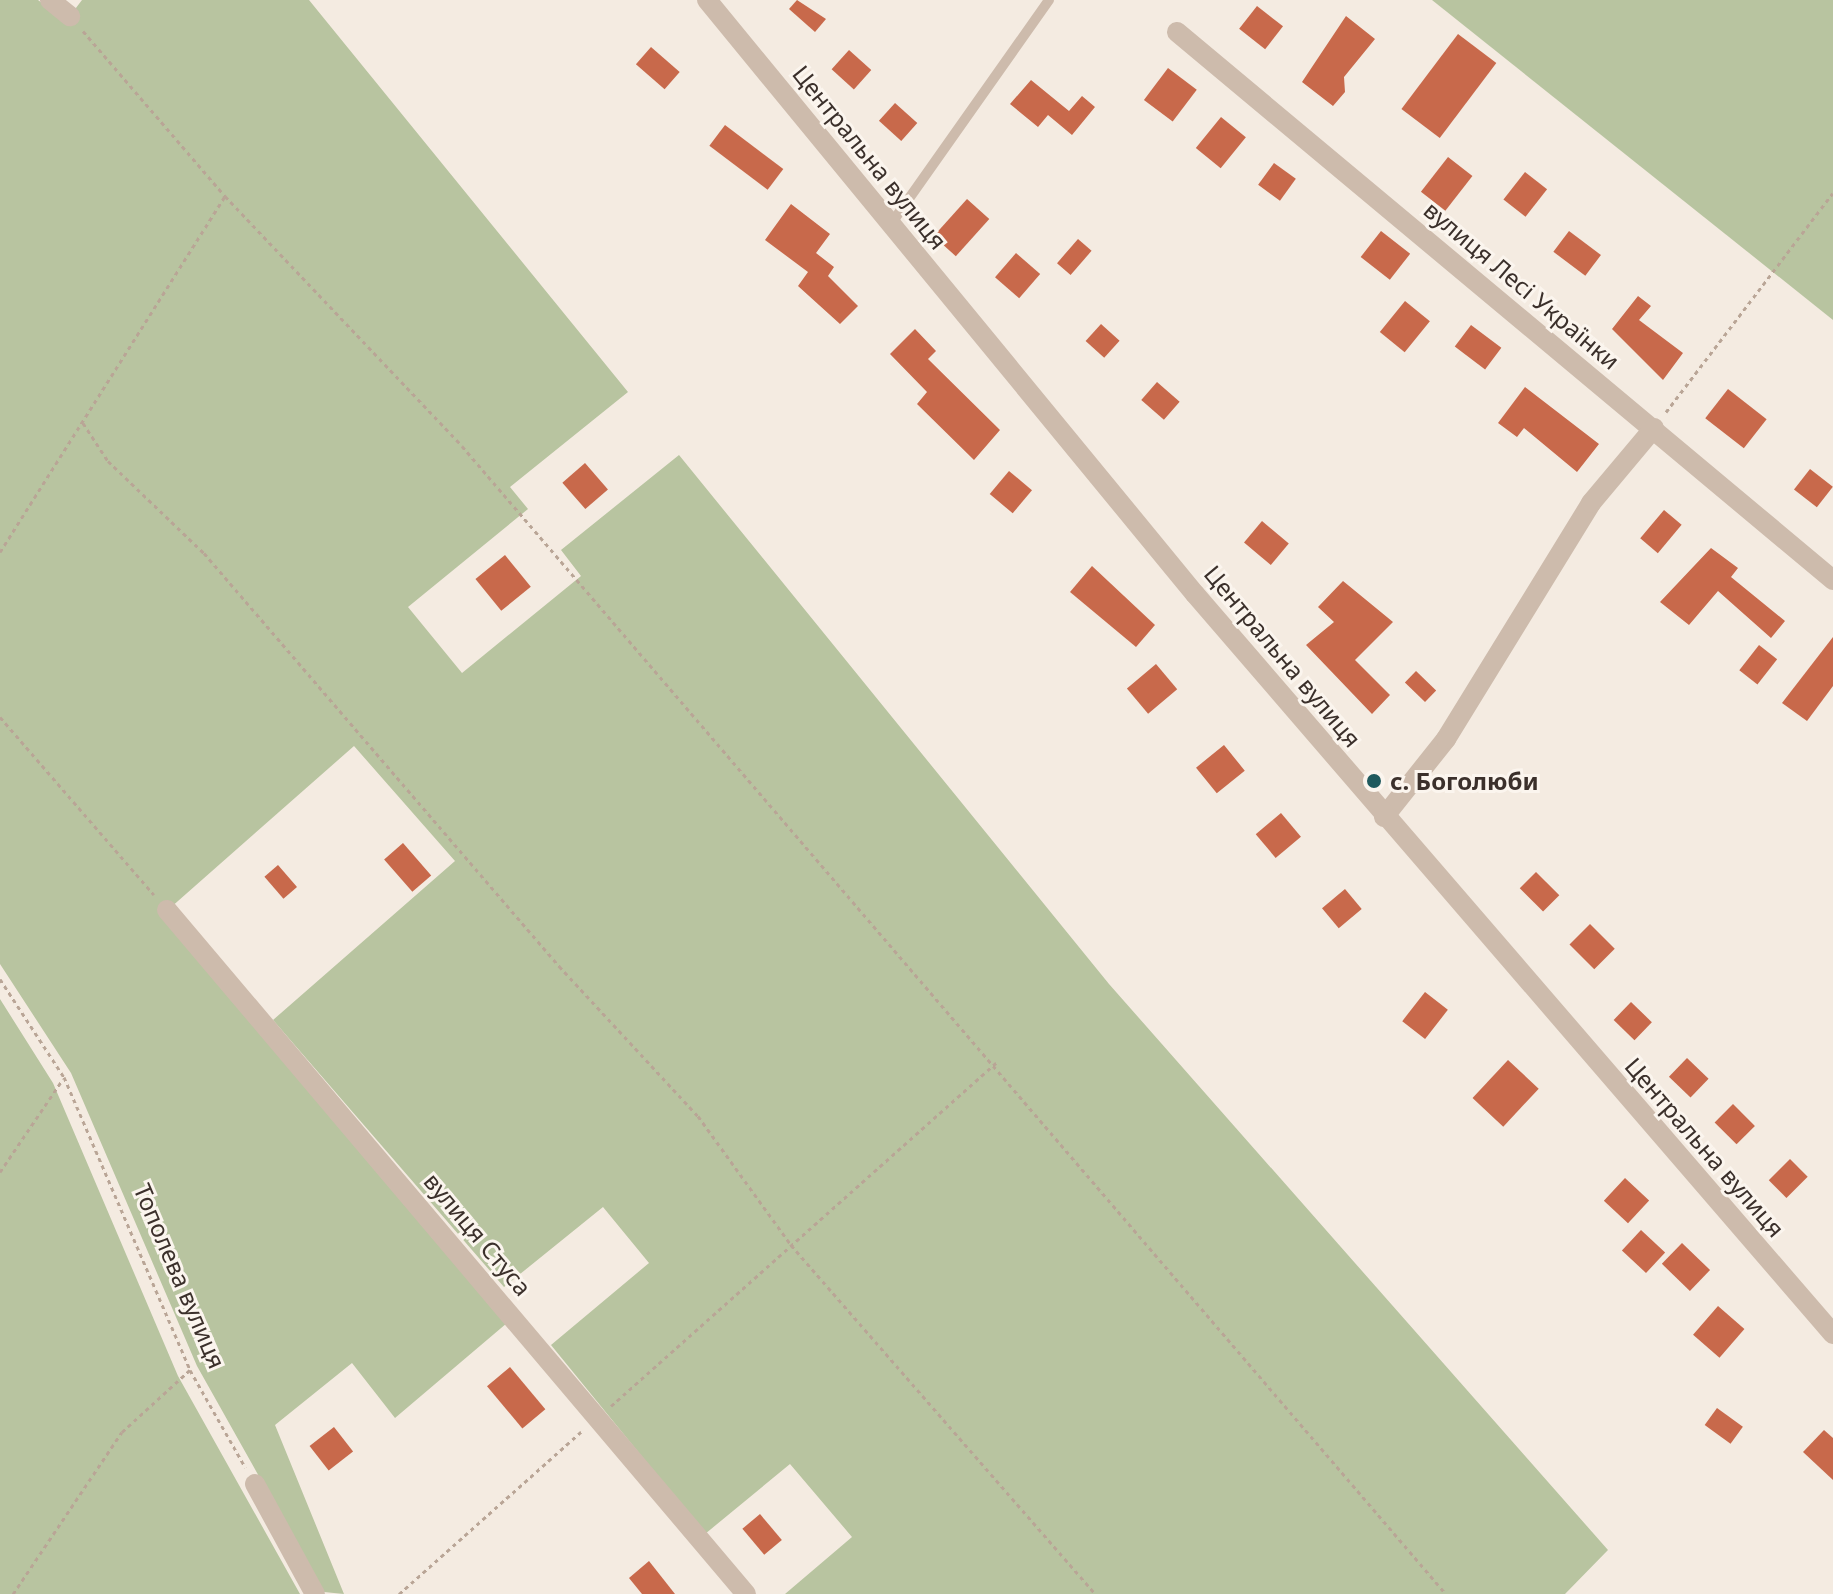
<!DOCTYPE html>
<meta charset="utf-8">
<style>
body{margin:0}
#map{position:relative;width:1833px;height:1594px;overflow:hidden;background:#f4ebe1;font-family:"Noto Sans",sans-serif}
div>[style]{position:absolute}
.green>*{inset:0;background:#b8c4a0}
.building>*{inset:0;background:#c8694b;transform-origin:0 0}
.path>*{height:3px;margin-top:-1.5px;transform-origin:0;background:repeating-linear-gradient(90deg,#b9a596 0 4px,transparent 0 8px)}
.service>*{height:10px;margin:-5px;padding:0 5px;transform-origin:5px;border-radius:5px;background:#cdbbac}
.minor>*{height:20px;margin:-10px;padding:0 10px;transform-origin:10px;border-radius:10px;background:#cdbbac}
.tertiary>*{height:20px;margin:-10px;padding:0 10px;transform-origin:10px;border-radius:10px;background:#cdbbac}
.dots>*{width:22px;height:22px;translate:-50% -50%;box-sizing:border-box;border:4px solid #fbf5ee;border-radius:50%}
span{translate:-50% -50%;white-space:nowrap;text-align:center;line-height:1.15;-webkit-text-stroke:6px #fbf5ee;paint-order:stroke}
.street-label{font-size:24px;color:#3b302b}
.poi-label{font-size:24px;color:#3b302b;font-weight:700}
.left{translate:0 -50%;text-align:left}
</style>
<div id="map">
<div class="green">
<i style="clip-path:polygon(0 0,38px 0,66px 21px,82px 0,309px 0,628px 392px,510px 487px,528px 509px,408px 607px,462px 673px,581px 576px,561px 550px,679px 455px,1109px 984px,1608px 1550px,1565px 1594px,785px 1594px,852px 1537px,790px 1464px,705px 1534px,551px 1345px,649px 1263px,603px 1207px,504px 1287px,273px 1020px,455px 861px,354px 746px,161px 916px,507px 1323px,395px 1418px,352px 1363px,275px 1425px,344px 1594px,324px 1592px,197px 1366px,71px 1073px,0 964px)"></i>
<i style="clip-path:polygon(1432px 0,1833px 0,1833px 320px)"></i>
<i style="clip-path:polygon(0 999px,53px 1083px,178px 1376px,300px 1594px,0 1594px)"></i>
</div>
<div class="building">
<i style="clip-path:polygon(797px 0,826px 19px,815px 32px,789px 9px)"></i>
<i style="left:1257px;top:6px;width:33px;height:29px;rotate:38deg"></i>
<i style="clip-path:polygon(1346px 16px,1375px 39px,1344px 77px,1345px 92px,1333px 106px,1302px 82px)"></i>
<i style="left:1458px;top:34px;width:48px;height:94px;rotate:37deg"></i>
<i style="left:651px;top:47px;width:38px;height:23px;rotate:41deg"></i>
<i style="left:849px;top:50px;width:30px;height:26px;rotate:42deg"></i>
<i style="left:1168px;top:68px;width:36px;height:40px;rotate:37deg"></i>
<i style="clip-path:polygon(1031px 80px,1069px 111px,1082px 96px,1095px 107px,1072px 135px,1048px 115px,1038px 127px,1010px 104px)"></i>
<i style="left:895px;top:103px;width:30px;height:24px;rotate:42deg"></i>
<i style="left:1221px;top:117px;width:32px;height:40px;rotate:39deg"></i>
<i style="left:725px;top:125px;width:73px;height:26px;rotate:37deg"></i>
<i style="left:1448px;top:157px;width:31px;height:44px;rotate:38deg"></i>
<i style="left:1274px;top:163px;width:27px;height:27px;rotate:36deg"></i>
<i style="left:1525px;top:172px;width:28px;height:35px;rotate:38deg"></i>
<i style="left:967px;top:199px;width:30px;height:50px;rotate:42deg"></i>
<i style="clip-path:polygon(791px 204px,830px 234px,816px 253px,834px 267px,828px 276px,858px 306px,840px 324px,798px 286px,808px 272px,765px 240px)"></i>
<i style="left:1381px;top:231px;width:37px;height:33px;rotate:38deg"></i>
<i style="left:1569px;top:231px;width:40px;height:26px;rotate:37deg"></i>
<i style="left:1078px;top:239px;width:18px;height:32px;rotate:41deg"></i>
<i style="left:1016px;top:253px;width:32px;height:32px;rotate:41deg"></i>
<i style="clip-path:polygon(1638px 296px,1651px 306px,1639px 320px,1683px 353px,1663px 380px,1612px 329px)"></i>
<i style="left:1405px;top:301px;width:32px;height:40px;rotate:39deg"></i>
<i style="left:1101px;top:324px;width:25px;height:23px;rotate:42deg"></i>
<i style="left:1471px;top:325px;width:38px;height:27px;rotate:37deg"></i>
<i style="clip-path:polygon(915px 329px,936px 351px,928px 359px,1000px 430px,974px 460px,917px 404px,927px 392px,890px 354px)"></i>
<i style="left:1157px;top:382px;width:30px;height:24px;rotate:41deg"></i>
<i style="clip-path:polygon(1525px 387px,1599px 444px,1577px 472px,1524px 428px,1517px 437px,1498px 423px)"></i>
<i style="left:1728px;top:389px;width:49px;height:37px;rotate:38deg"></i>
<i style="left:585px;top:463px;width:35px;height:30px;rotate:49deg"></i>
<i style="left:1810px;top:469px;width:29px;height:26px;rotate:38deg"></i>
<i style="left:1009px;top:471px;width:30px;height:30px;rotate:40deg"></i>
<i style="left:1664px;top:510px;width:23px;height:37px;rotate:40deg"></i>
<i style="left:1262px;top:521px;width:35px;height:28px;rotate:40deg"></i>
<i style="clip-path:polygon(1711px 548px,1738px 568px,1731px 577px,1785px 621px,1771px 638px,1718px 591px,1689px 625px,1660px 602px)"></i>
<i style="left:505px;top:555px;width:41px;height:38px;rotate:51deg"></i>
<i style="clip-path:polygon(1092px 566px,1155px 625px,1136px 647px,1070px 592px)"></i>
<i style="clip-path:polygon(1343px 581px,1393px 622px,1355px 660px,1390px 695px,1372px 714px,1306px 645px,1334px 622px,1318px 607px)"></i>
<i style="clip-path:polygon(1833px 637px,1833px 686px,1807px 721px,1782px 703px)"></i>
<i style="left:1759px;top:645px;width:23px;height:32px;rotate:38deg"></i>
<i style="left:1156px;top:664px;width:33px;height:38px;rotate:50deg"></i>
<i style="left:1416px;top:671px;width:28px;height:16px;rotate:44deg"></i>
<i style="left:1224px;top:745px;width:33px;height:36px;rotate:51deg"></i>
<i style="left:1281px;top:813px;width:31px;height:33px;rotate:50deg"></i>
<i style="left:403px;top:843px;width:43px;height:25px;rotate:49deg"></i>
<i style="left:278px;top:865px;width:29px;height:18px;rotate:49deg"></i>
<i style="left:1536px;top:872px;width:33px;height:23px;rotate:45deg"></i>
<i style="left:1345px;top:889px;width:26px;height:30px;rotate:50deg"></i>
<i style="left:1590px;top:924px;width:35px;height:29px;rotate:45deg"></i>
<i style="left:1425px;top:992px;width:29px;height:37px;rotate:38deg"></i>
<i style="left:1631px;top:1002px;width:29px;height:25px;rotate:44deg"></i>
<i style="left:1687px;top:1058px;width:30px;height:26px;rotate:44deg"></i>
<i style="left:1508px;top:1060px;width:42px;height:52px;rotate:43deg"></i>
<i style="left:1733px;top:1104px;width:31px;height:26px;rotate:45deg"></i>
<i style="left:1790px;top:1159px;width:25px;height:30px;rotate:45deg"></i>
<i style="left:1625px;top:1178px;width:33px;height:31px;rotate:43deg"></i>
<i style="left:1641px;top:1230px;width:33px;height:28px;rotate:43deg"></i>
<i style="left:1682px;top:1243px;width:39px;height:29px;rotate:44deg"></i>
<i style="left:1718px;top:1306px;width:35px;height:38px;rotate:41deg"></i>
<i style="left:510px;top:1367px;width:55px;height:30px;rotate:50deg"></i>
<i style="left:1717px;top:1408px;width:32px;height:21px;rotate:36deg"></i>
<i style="left:334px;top:1427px;width:31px;height:31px;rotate:52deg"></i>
<i style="clip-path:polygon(1824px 1430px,1833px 1438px,1833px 1480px,1803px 1452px)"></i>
<i style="left:760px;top:1514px;width:34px;height:23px;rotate:50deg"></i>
<i style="clip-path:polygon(649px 1561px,675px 1594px,642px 1594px,629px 1578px)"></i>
</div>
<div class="path">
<i style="left:83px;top:31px;width:218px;rotate:49.3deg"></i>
<i style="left:225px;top:196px;width:344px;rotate:46.5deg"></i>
<i style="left:462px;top:446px;width:1512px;rotate:49.4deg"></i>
<i style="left:1666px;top:412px;width:275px;rotate:-52.7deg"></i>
<i style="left:83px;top:423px;width:45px;rotate:56.7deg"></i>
<i style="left:108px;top:461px;width:133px;rotate:43.8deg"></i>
<i style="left:204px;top:553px;width:545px;rotate:49.32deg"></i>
<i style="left:559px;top:966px;width:205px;rotate:47.2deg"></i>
<i style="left:698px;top:1116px;width:159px;rotate:54.2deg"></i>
<i style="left:791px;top:1245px;width:463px;rotate:48.9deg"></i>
<i style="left:0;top:552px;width:421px;rotate:-57.7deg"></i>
<i style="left:0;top:717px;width:235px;rotate:49.1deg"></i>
<i style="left:0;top:979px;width:117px;rotate:56.9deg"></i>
<i style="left:64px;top:1077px;width:319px;rotate:66.7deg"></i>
<i style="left:190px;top:1370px;width:112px;rotate:60.4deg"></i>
<i style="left:0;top:1172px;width:112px;rotate:-55.9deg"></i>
<i style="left:611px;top:1406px;width:516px;rotate:-41.7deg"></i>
<i style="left:13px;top:1594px;width:195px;rotate:-56.1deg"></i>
<i style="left:122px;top:1432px;width:92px;rotate:-42.4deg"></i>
<i style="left:399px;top:1594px;width:244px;rotate:-41.7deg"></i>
</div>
<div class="service">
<i style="left:891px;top:224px;width:274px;rotate:-54.8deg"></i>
</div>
<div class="minor">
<i style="left:50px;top:0;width:26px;rotate:39deg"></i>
<i style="left:1177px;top:32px;width:855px;rotate:39.87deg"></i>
<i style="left:1384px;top:817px;width:100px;rotate:-51.5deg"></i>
<i style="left:1446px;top:739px;width:277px;rotate:-58.4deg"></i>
<i style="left:1591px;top:503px;width:98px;rotate:-50deg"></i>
<i style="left:167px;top:910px;width:896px;rotate:49.75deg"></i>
<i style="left:255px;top:1484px;width:125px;rotate:61.4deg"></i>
</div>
<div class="tertiary">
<i style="left:707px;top:0;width:769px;rotate:50.6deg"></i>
<i style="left:1195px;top:594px;width:977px;rotate:49.23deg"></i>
</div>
<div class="dots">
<i style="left:1374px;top:781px;background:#1f5a5e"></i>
</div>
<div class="street-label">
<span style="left:870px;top:157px;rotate:51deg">Центральна вулиця</span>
<span style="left:1522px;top:285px;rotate:40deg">вулиця Лесі Українки</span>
<span style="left:1283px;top:656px;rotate:50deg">Центральна вулиця</span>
<span style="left:1705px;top:1147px;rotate:49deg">Центральна вулиця</span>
<span style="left:478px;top:1234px;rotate:50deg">вулиця Стуса</span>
<span style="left:180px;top:1276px;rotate:67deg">Тополева вулиця</span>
</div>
<div class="poi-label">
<span class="left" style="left:1390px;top:781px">с. Боголюби</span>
</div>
</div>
